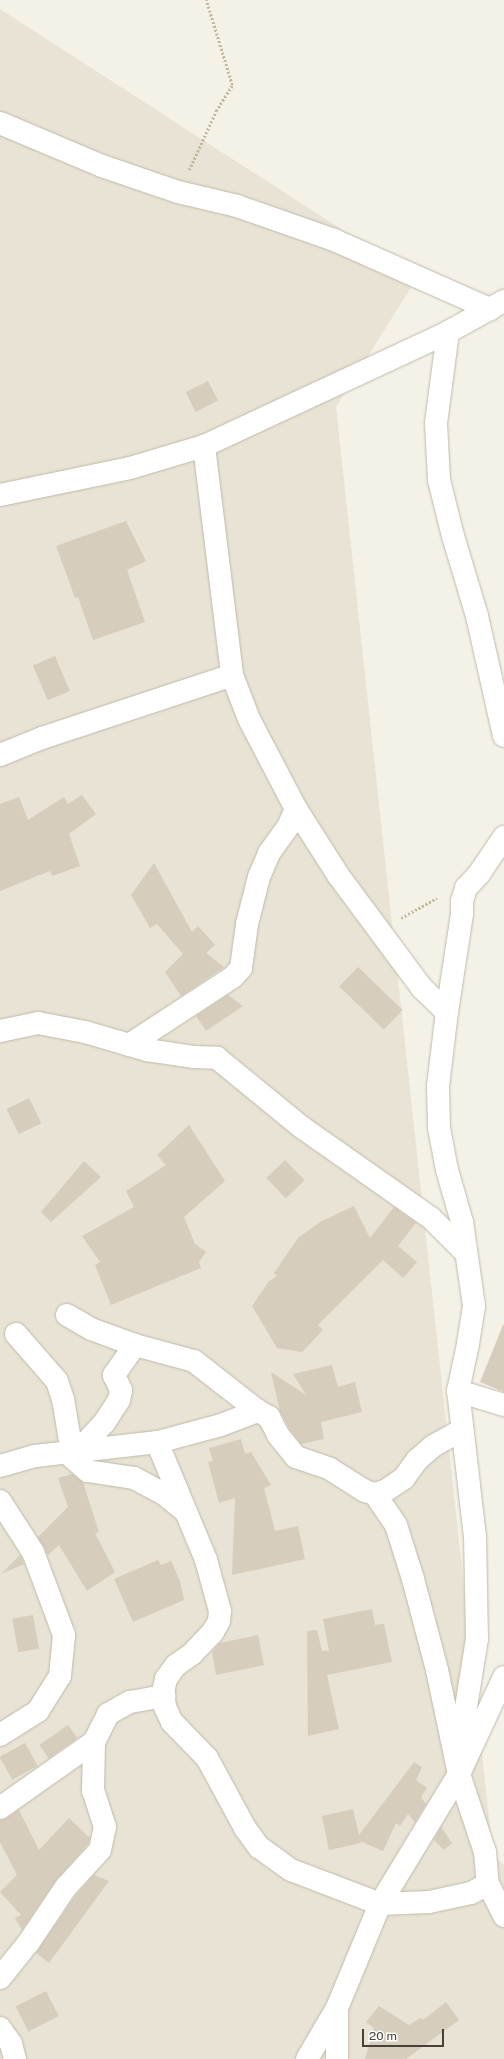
<!DOCTYPE html>
<style>
body{margin:0}
#map{position:relative;width:504px;height:2059px;overflow:hidden;background:#f4f1e7;font-family:"Public Sans",sans-serif}
div>[style]{position:absolute}
.residential>*{inset:0;background:#e8e3d4}
.building>*{inset:0;background:#d6cdbc;transform-origin:0 0}
.path>*{height:2.5px;margin-top:-1.25px;transform-origin:0;background:repeating-linear-gradient(90deg,#c2b799 0 2px,transparent 0 4px)}
.roads{filter:drop-shadow(0 0 1px #c0b9a9) drop-shadow(0 0 1px #c0b9a9)}
.minor>*{height:22px;margin:-11px;padding:0 11px;transform-origin:11px;border-radius:11px;background:#fff}
span{translate:-50% -50%;white-space:nowrap;text-align:center;line-height:1.15;-webkit-text-stroke:4px #fff;paint-order:stroke}
.scale{position:absolute;left:362px;top:2029px;width:82px;height:18px;box-sizing:border-box;border:2px solid #474235;border-top:0;padding-left:5px;font-size:12px;line-height:14px;white-space:nowrap;color:#474235;-webkit-text-stroke:3px #fff;paint-order:stroke}
</style>
<div id="map">
<div class="residential">
<i style="clip-path:polygon(0 9px,417px 278px,336px 407px,493px 1855px,504px 1865px,504px 2059px,0 2059px)"></i>
</div>
<div class="building">
<i style="left:208px;top:381px;width:22px;height:25px;rotate:63deg"></i>
<i style="clip-path:polygon(126px 521px,146px 561px,127px 570px,145px 622px,93px 640px,78px 597px,75px 598px,56px 546px)"></i>
<i style="left:55px;top:656px;width:38px;height:24px;rotate:67deg"></i>
<i style="clip-path:polygon(82px 795px,96px 814px,69px 834px,80px 866px,52px 876px,50px 871px,0 891px,0 804px,19px 797px,28px 820px,64px 797px,68px 804px)"></i>
<i style="clip-path:polygon(154px 863px,192px 932px,198px 926px,215px 945px,206px 953px,224px 967px,181px 996px,165px 972px,183px 954px,157px 924px,150px 928px,131px 895px)"></i>
<i style="left:358px;top:967px;width:62px;height:27px;rotate:44deg"></i>
<i style="clip-path:polygon(228px 995px,243px 1006px,206px 1031px,196px 1016px)"></i>
<i style="left:29px;top:1098px;width:28px;height:25px;rotate:64deg"></i>
<i style="clip-path:polygon(189px 1125px,225px 1181px,184px 1217px,195px 1244px,206px 1252px,199px 1262px,201px 1268px,111px 1305px,95px 1265px,100px 1262px,82px 1236px,134px 1207px,126px 1191px,166px 1165px,157px 1155px)"></i>
<i style="left:285px;top:1160px;width:28px;height:26px;rotate:46deg"></i>
<i style="clip-path:polygon(84px 1161px,101px 1177px,51px 1222px,41px 1212px)"></i>
<i style="clip-path:polygon(354px 1206px,370px 1238px,394px 1207px,416px 1223px,398px 1246px,417px 1262px,403px 1278px,383px 1260px,318px 1325px,323px 1330px,302px 1352px,277px 1348px,252px 1306px,269px 1281px,277px 1276px,274px 1273px,298px 1238px,320px 1222px)"></i>
<i style="clip-path:polygon(503px 1325px,504px 1325px,504px 1392px,480px 1382px)"></i>
<i style="clip-path:polygon(332px 1365px,338px 1387px,355px 1382px,362px 1412px,321px 1422px,324px 1439px,301px 1444px,289px 1428px,280px 1411px,271px 1372px,306px 1395px,293px 1374px)"></i>
<i style="clip-path:polygon(241px 1439px,245px 1454px,251px 1452px,271px 1485px,264px 1488px,275px 1531px,298px 1526px,305px 1559px,232px 1575px,235px 1498px,219px 1503px,208px 1462px,213px 1461px,209px 1448px)"></i>
<i style="clip-path:polygon(72px 1474px,83px 1482px,99px 1532px,95px 1533px,115px 1572px,87px 1591px,59px 1545px,48px 1555px,38px 1537px,68px 1507px,58px 1478px)"></i>
<i style="clip-path:polygon(20px 1555px,24px 1564px,1px 1574px)"></i>
<i style="clip-path:polygon(158px 1560px,161px 1565px,171px 1561px,180px 1581px,184px 1600px,133px 1622px,114px 1579px)"></i>
<i style="clip-path:polygon(372px 1609px,375px 1625px,384px 1624px,392px 1662px,327px 1675px,339px 1729px,308px 1736px,307px 1631px,317px 1630px,322px 1651px,329px 1651px,323px 1619px)"></i>
<i style="left:33px;top:1615px;width:34px;height:21px;rotate:80deg"></i>
<i style="clip-path:polygon(258px 1635px,264px 1665px,216px 1675px,212px 1652px,220px 1643px)"></i>
<i style="left:68px;top:1725px;width:16px;height:35px;rotate:55deg"></i>
<i style="left:25px;top:1743px;width:26px;height:29px;rotate:61deg"></i>
<i style="clip-path:polygon(414px 1762px,422px 1767px,416px 1780px,427px 1788px,421px 1797px,426px 1804px,415px 1822px,408px 1814px,400px 1826px,396px 1823px,383px 1851px,360px 1841px,361px 1843px,329px 1850px,322px 1816px,353px 1809px,359px 1835px)"></i>
<i style="clip-path:polygon(19px 1810px,39px 1850px,69px 1818px,90px 1838px,88px 1844px,56px 1880px,22px 1930px,15px 1918px,21px 1915px,0 1892px,17px 1875px,0 1842px,0 1820px,7px 1818px)"></i>
<i style="clip-path:polygon(441px 1827px,452px 1843px,444px 1850px,434px 1840px)"></i>
<i style="clip-path:polygon(94px 1875px,109px 1881px,49px 1963px,36px 1953px,76px 1895px)"></i>
<i style="left:46px;top:1991px;width:28px;height:34px;rotate:63deg"></i>
<i style="clip-path:polygon(446px 2002px,459px 2020px,406px 2059px,365px 2059px,374px 2028px,366px 2022px,379px 2006px,409px 2025px,421px 2018px,423px 2020px)"></i>
</div>
<div class="path">
<i style="left:189px;top:170px;width:65px;rotate:-65.4deg"></i>
<i style="left:216px;top:111px;width:31px;rotate:-58deg"></i>
<i style="left:232px;top:85px;width:89px;rotate:-107deg"></i>
<i style="left:401px;top:918px;width:41px;rotate:-29.1deg"></i>
</div>
<div class="roads">
<div class="minor">
<i style="left:0;top:123px;width:111px;rotate:22.9deg"></i>
<i style="left:102px;top:166px;width:80px;rotate:18.9deg"></i>
<i style="left:178px;top:192px;width:61px;rotate:13.3deg"></i>
<i style="left:237px;top:206px;width:103px;rotate:19.3deg"></i>
<i style="left:334px;top:240px;width:171px;rotate:23.9deg"></i>
<i style="left:448px;top:332px;width:92px;rotate:97.5deg"></i>
<i style="left:436px;top:423px;width:57px;rotate:87deg"></i>
<i style="left:439px;top:480px;width:58px;rotate:76deg"></i>
<i style="left:453px;top:536px;width:84px;rotate:73.3deg"></i>
<i style="left:477px;top:616px;width:123px;rotate:77.3deg"></i>
<i style="left:204px;top:446px;width:231px;rotate:83deg"></i>
<i style="left:232px;top:675px;width:47px;rotate:68.9deg"></i>
<i style="left:249px;top:719px;width:102px;rotate:62.4deg"></i>
<i style="left:296px;top:809px;width:78px;rotate:57.5deg"></i>
<i style="left:338px;top:875px;width:141px;rotate:53.4deg"></i>
<i style="left:422px;top:988px;width:35px;rotate:44deg"></i>
<i style="left:0;top:495px;width:133px;rotate:-11.7deg"></i>
<i style="left:130px;top:468px;width:77px;rotate:-16.6deg"></i>
<i style="left:204px;top:446px;width:269px;rotate:-25deg"></i>
<i style="left:448px;top:332px;width:64px;rotate:-29deg"></i>
<i style="left:0;top:755px;width:45px;rotate:-22deg"></i>
<i style="left:42px;top:738px;width:200px;rotate:-18.3deg"></i>
<i style="left:0;top:1031px;width:39px;rotate:-12deg"></i>
<i style="left:38px;top:1023px;width:48px;rotate:10.8deg"></i>
<i style="left:85px;top:1032px;width:65px;rotate:16.2deg"></i>
<i style="left:147px;top:1050px;width:48px;rotate:8.5deg"></i>
<i style="left:194px;top:1057px;width:23px;rotate:2deg"></i>
<i style="left:217px;top:1058px;width:107px;rotate:39.3deg"></i>
<i style="left:300px;top:1126px;width:160px;rotate:35.1deg"></i>
<i style="left:431px;top:1218px;width:48px;rotate:45deg"></i>
<i style="left:129px;top:1045px;width:124px;rotate:-33.2deg"></i>
<i style="left:233px;top:977px;width:12px;rotate:-48deg"></i>
<i style="left:241px;top:968px;width:44px;rotate:-82.2deg"></i>
<i style="left:247px;top:924px;width:49px;rotate:-75.7deg"></i>
<i style="left:259px;top:877px;width:26px;rotate:-67deg"></i>
<i style="left:269px;top:853px;width:32px;rotate:-54deg"></i>
<i style="left:288px;top:827px;width:20px;rotate:-66deg"></i>
<i style="left:67px;top:1315px;width:28px;rotate:30deg"></i>
<i style="left:91px;top:1329px;width:47px;rotate:20deg"></i>
<i style="left:135px;top:1345px;width:37px;rotate:125deg"></i>
<i style="left:114px;top:1375px;width:17px;rotate:65deg"></i>
<i style="left:121px;top:1390px;width:10px;rotate:101deg"></i>
<i style="left:119px;top:1400px;width:27px;rotate:123deg"></i>
<i style="left:104px;top:1423px;width:40px;rotate:133deg"></i>
<i style="left:16px;top:1334px;width:62px;rotate:48.9deg"></i>
<i style="left:57px;top:1381px;width:19px;rotate:72deg"></i>
<i style="left:63px;top:1399px;width:54px;rotate:80.4deg"></i>
<i style="left:135px;top:1345px;width:61px;rotate:15.2deg"></i>
<i style="left:194px;top:1361px;width:81px;rotate:38deg"></i>
<i style="left:458px;top:1391px;width:48px;rotate:16.9deg"></i>
<i style="left:157px;top:1442px;width:128px;rotate:67.4deg"></i>
<i style="left:206px;top:1560px;width:53px;rotate:74.6deg"></i>
<i style="left:220px;top:1611px;width:10px;rotate:96deg"></i>
<i style="left:219px;top:1621px;width:13px;rotate:119deg"></i>
<i style="left:213px;top:1632px;width:30px;rotate:134deg"></i>
<i style="left:192px;top:1654px;width:19px;rotate:145deg"></i>
<i style="left:176px;top:1665px;width:17px;rotate:126deg"></i>
<i style="left:166px;top:1679px;width:13px;rotate:103deg"></i>
<i style="left:163px;top:1692px;width:15px;rotate:82deg"></i>
<i style="left:165px;top:1707px;width:17px;rotate:65deg"></i>
<i style="left:172px;top:1722px;width:50px;rotate:45.8deg"></i>
<i style="left:207px;top:1758px;width:80px;rotate:61.5deg"></i>
<i style="left:245px;top:1828px;width:24px;rotate:54deg"></i>
<i style="left:259px;top:1847px;width:39px;rotate:36deg"></i>
<i style="left:291px;top:1870px;width:95px;rotate:20.9deg"></i>
<i style="left:380px;top:1904px;width:49px;rotate:-2.3deg"></i>
<i style="left:429px;top:1902px;width:43px;rotate:-12.1deg"></i>
<i style="left:471px;top:1893px;width:19px;rotate:-28deg"></i>
<i style="left:67px;top:1453px;width:28px;rotate:41deg"></i>
<i style="left:88px;top:1471px;width:47px;rotate:8.7deg"></i>
<i style="left:134px;top:1478px;width:34px;rotate:28deg"></i>
<i style="left:164px;top:1494px;width:26px;rotate:39deg"></i>
<i style="left:0;top:1466px;width:36px;rotate:-16deg"></i>
<i style="left:35px;top:1456px;width:124px;rotate:-6.5deg"></i>
<i style="left:158px;top:1442px;width:65px;rotate:-15.1deg"></i>
<i style="left:221px;top:1425px;width:40px;rotate:-21deg"></i>
<i style="left:258px;top:1411px;width:13px;rotate:29deg"></i>
<i style="left:269px;top:1417px;width:20px;rotate:63deg"></i>
<i style="left:278px;top:1435px;width:28px;rotate:51deg"></i>
<i style="left:296px;top:1457px;width:36px;rotate:19deg"></i>
<i style="left:330px;top:1469px;width:41px;rotate:32.2deg"></i>
<i style="left:365px;top:1491px;width:10px;rotate:17deg"></i>
<i style="left:375px;top:1494px;width:10px;rotate:-17deg"></i>
<i style="left:385px;top:1491px;width:23px;rotate:-34deg"></i>
<i style="left:404px;top:1478px;width:22px;rotate:-54deg"></i>
<i style="left:417px;top:1460px;width:21px;rotate:-41deg"></i>
<i style="left:433px;top:1446px;width:33px;rotate:-29deg"></i>
<i style="left:375px;top:1494px;width:37px;rotate:56deg"></i>
<i style="left:396px;top:1525px;width:57px;rotate:72.5deg"></i>
<i style="left:413px;top:1579px;width:94px;rotate:75.2deg"></i>
<i style="left:437px;top:1670px;width:106px;rotate:78.1deg"></i>
<i style="left:459px;top:1774px;width:82px;rotate:71.6deg"></i>
<i style="left:485px;top:1852px;width:32px;rotate:85deg"></i>
<i style="left:488px;top:1884px;width:36px;rotate:63deg"></i>
<i style="left:0;top:1501px;width:61px;rotate:57.1deg"></i>
<i style="left:33px;top:1552px;width:89px;rotate:69.5deg"></i>
<i style="left:64px;top:1635px;width:41px;rotate:95.6deg"></i>
<i style="left:60px;top:1676px;width:41px;rotate:122.2deg"></i>
<i style="left:38px;top:1711px;width:45px;rotate:147.7deg"></i>
<i style="left:459px;top:1774px;width:48px;rotate:-85.2deg"></i>
<i style="left:463px;top:1726px;width:88px;rotate:-80.9deg"></i>
<i style="left:477px;top:1639px;width:102px;rotate:-91.1deg"></i>
<i style="left:475px;top:1537px;width:147px;rotate:-96.6deg"></i>
<i style="left:458px;top:1391px;width:48px;rotate:-78deg"></i>
<i style="left:468px;top:1344px;width:38px;rotate:-81deg"></i>
<i style="left:474px;top:1306px;width:85px;rotate:-98.1deg"></i>
<i style="left:462px;top:1222px;width:54px;rotate:-106.1deg"></i>
<i style="left:447px;top:1170px;width:43px;rotate:-100.8deg"></i>
<i style="left:439px;top:1128px;width:42px;rotate:-91.4deg"></i>
<i style="left:438px;top:1086px;width:75px;rotate:-83.1deg"></i>
<i style="left:447px;top:1012px;width:99px;rotate:-81.3deg"></i>
<i style="left:462px;top:914px;width:13px;rotate:-90deg"></i>
<i style="left:462px;top:901px;width:14px;rotate:-73deg"></i>
<i style="left:466px;top:888px;width:19px;rotate:-47deg"></i>
<i style="left:479px;top:874px;width:45px;rotate:-56deg"></i>
<i style="left:0;top:1808px;width:115px;rotate:-35.1deg"></i>
<i style="left:94px;top:1742px;width:31px;rotate:-63deg"></i>
<i style="left:108px;top:1714px;width:25px;rotate:-29deg"></i>
<i style="left:130px;top:1702px;width:35px;rotate:-10deg"></i>
<i style="left:0;top:1978px;width:46px;rotate:-51.1deg"></i>
<i style="left:29px;top:1942px;width:66px;rotate:-56.1deg"></i>
<i style="left:66px;top:1887px;width:50px;rotate:-47.4deg"></i>
<i style="left:100px;top:1850px;width:24px;rotate:-78deg"></i>
<i style="left:105px;top:1827px;width:38px;rotate:-108deg"></i>
<i style="left:93px;top:1791px;width:49px;rotate:-88.8deg"></i>
<i style="left:0;top:2028px;width:19px;rotate:55deg"></i>
<i style="left:11px;top:2044px;width:16px;rotate:75deg"></i>
<i style="left:307px;top:2059px;width:59px;rotate:-59.5deg"></i>
<i style="left:337px;top:2008px;width:113px;rotate:-67.5deg"></i>
<i style="left:380px;top:1904px;width:152px;rotate:-58.7deg"></i>
<i style="left:459px;top:1774px;width:107px;rotate:-65.1deg"></i>
<i style="left:337px;top:2059px;width:50px;rotate:-90deg"></i>
</div>
</div>
<div class="scale">20 m</div>
</div>
